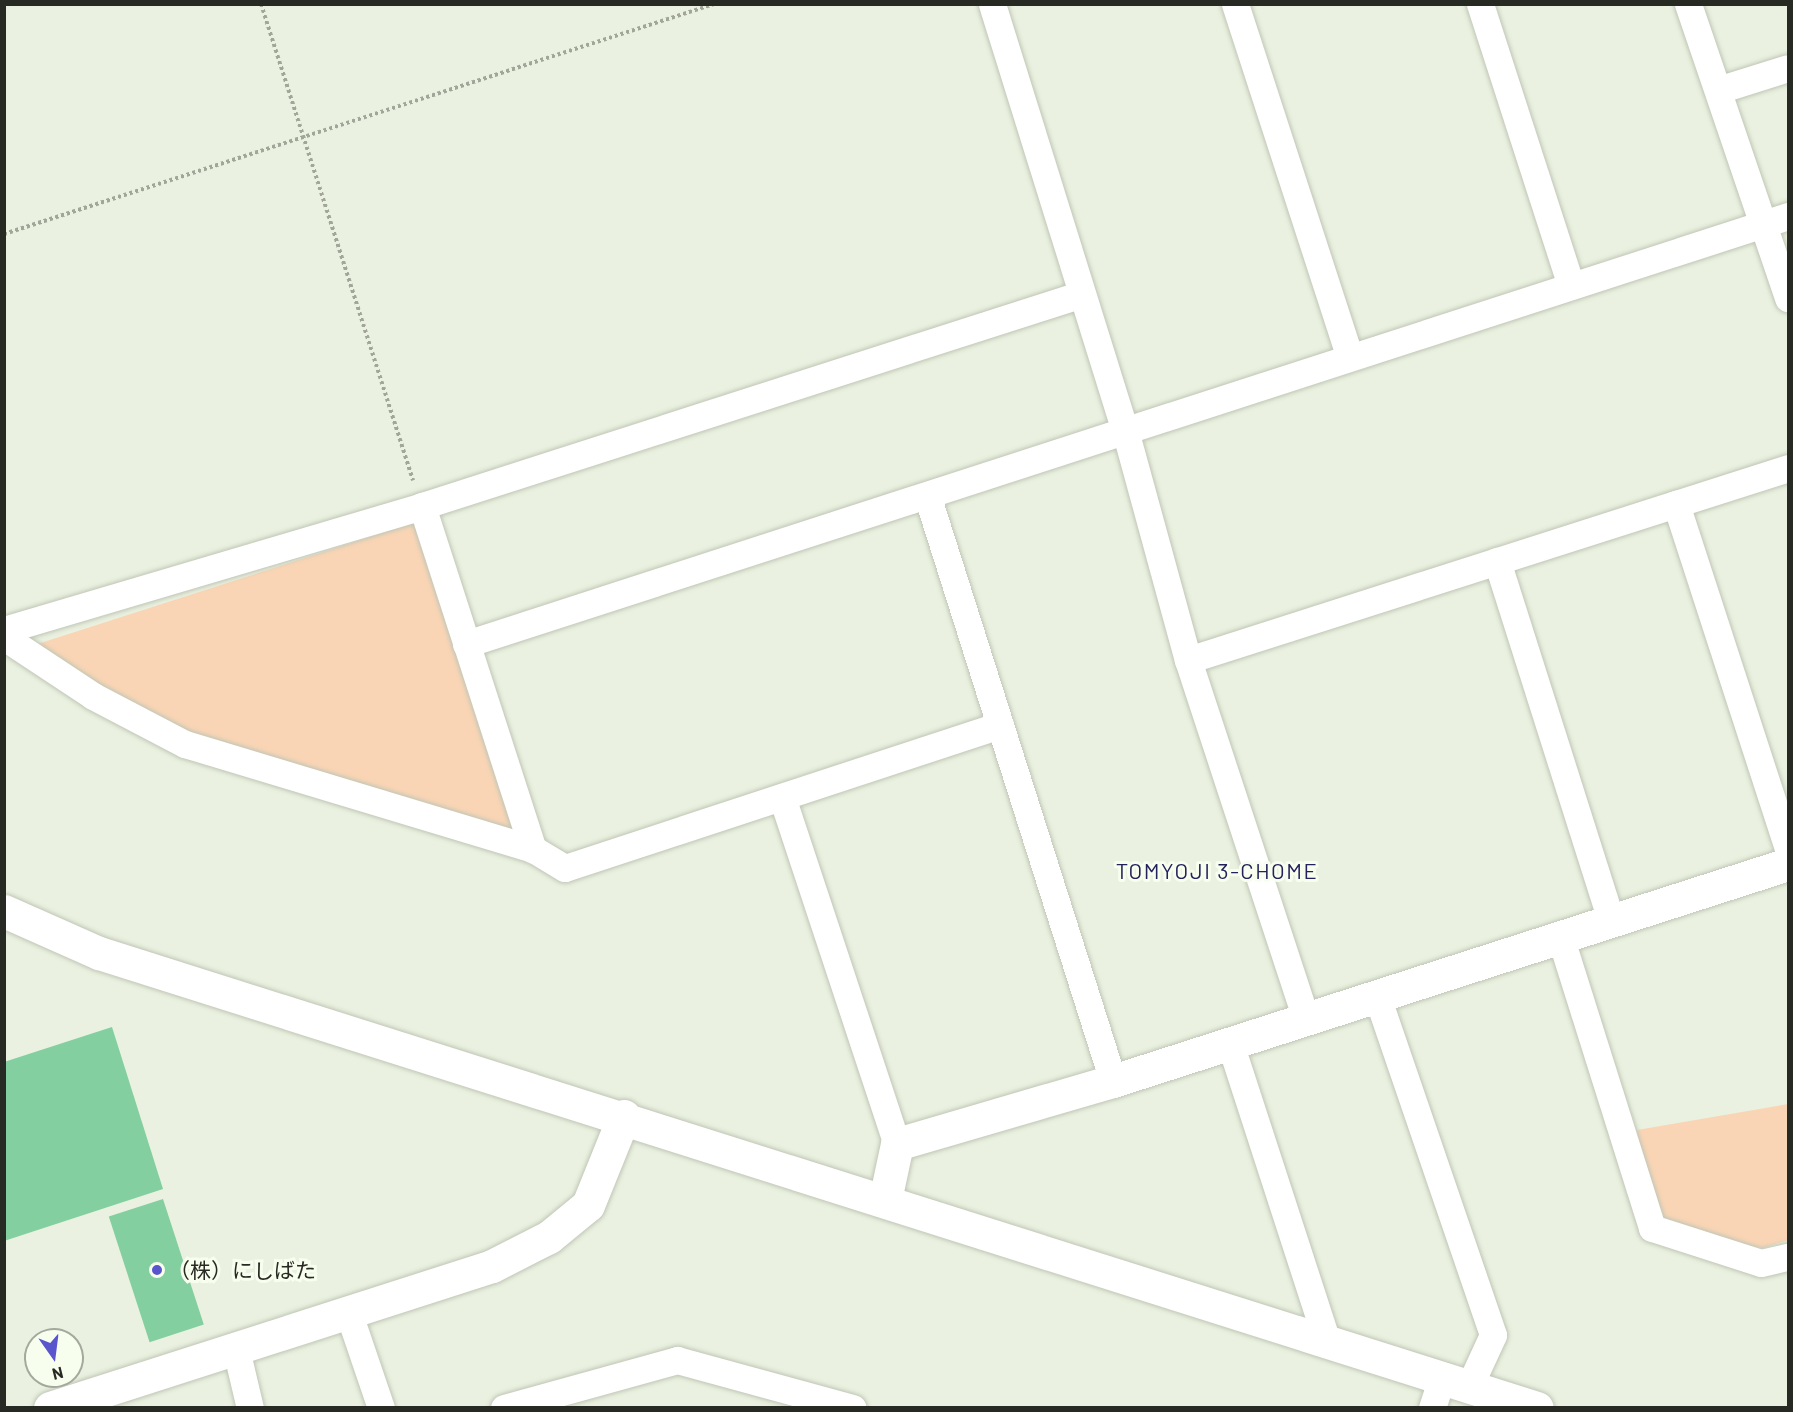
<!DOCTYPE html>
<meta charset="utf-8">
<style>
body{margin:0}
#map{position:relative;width:1793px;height:1412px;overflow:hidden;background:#eaf1e0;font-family:Barlow,"Noto Sans JP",sans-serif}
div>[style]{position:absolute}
.green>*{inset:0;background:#f9d5b5}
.building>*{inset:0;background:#83cf9f;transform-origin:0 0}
.path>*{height:4px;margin-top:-2px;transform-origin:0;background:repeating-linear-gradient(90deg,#a1a699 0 3px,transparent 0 6px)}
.roads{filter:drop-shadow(0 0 2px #c0c6b6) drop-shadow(0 0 2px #c0c6b6)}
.minor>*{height:27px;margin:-13.5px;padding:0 13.5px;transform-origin:13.5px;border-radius:13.5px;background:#fff}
.tertiary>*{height:33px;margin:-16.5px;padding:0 16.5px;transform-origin:16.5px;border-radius:16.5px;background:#fff}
.dots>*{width:16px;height:16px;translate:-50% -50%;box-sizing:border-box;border:3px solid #f8feee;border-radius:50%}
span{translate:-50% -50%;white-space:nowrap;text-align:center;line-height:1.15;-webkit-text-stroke:6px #f8feee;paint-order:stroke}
.poi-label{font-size:21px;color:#272923}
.left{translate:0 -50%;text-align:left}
.neighbourhood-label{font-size:22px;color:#23225c;letter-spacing:1.5px}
.frame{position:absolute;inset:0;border:6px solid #272923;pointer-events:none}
.north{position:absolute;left:24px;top:1328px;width:60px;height:60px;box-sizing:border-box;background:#f8feee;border:2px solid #a4a99d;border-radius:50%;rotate:166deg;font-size:16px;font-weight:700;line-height:24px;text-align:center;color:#272923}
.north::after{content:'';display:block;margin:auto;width:21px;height:27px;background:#5855cd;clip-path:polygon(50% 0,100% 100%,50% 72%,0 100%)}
</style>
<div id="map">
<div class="green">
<i style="clip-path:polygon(426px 519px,528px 834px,185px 744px,25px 648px)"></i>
<i style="clip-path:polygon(1788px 1104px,1788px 1240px,1763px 1248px,1652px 1228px,1637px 1130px)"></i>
</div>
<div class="building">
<i style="clip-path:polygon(112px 1027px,163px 1189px,4px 1241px,4px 1062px)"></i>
<i style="left:163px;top:1199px;width:132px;height:57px;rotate:72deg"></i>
</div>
<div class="path">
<i style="left:261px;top:4px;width:500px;rotate:72.3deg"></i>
<i style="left:4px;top:234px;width:746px;rotate:-17.95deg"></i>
</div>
<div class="roads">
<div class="minor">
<i style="left:992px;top:4px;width:446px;rotate:72.7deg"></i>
<i style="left:1125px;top:430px;width:238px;rotate:74.7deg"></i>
<i style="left:1188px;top:660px;width:378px;rotate:71.8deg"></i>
<i style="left:1235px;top:4px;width:369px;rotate:72deg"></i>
<i style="left:1480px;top:4px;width:296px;rotate:72.1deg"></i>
<i style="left:1688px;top:4px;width:311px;rotate:71.2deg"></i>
<i style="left:1718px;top:90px;width:73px;rotate:-17.4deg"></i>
<i style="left:927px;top:495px;width:615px;rotate:72.39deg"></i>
<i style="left:1676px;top:504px;width:362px;rotate:72deg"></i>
<i style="left:422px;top:506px;width:361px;rotate:72.1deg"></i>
<i style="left:1497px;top:561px;width:377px;rotate:72.4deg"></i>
<i style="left:4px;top:630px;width:436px;rotate:-16.5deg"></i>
<i style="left:422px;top:506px;width:693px;rotate:-17.81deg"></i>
<i style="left:4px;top:637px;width:107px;rotate:33.5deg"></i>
<i style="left:93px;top:696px;width:104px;rotate:27.6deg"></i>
<i style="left:185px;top:744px;width:363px;rotate:16.8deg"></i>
<i style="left:533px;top:849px;width:37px;rotate:31deg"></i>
<i style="left:565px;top:868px;width:458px;rotate:-18.2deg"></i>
<i style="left:466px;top:644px;width:1390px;rotate:-17.94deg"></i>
<i style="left:1188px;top:660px;width:630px;rotate:-17.74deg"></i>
<i style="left:782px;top:797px;width:366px;rotate:71.7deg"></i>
<i style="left:1560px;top:936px;width:306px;rotate:72.5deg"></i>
<i style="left:1652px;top:1228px;width:114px;rotate:17.8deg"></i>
<i style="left:1761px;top:1263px;width:28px;rotate:-13deg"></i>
<i style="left:1377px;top:996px;width:358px;rotate:71.1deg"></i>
<i style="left:1493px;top:1335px;width:57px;rotate:114.8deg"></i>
<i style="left:1230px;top:1043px;width:313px;rotate:72deg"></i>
<i style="left:349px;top:1314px;width:99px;rotate:71.2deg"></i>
<i style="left:236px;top:1349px;width:61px;rotate:76.7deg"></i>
<i style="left:504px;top:1408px;width:180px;rotate:-15.5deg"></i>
<i style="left:677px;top:1360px;width:182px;rotate:15.3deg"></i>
<i style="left:1432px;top:1408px;width:32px;rotate:-72deg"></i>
</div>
<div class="tertiary">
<i style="left:4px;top:911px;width:104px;rotate:23.9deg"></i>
<i style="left:99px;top:953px;width:1508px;rotate:17.56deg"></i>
<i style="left:885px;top:1200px;width:57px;rotate:-77.9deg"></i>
<i style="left:897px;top:1144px;width:225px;rotate:-16.3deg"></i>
<i style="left:1113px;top:1081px;width:709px;rotate:-17.82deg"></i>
<i style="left:50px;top:1408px;width:464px;rotate:-17.8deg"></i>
<i style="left:492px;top:1266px;width:64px;rotate:-27deg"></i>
<i style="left:549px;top:1237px;width:50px;rotate:-39.4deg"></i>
<i style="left:588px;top:1205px;width:96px;rotate:-68deg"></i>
</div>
</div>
<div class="dots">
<i style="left:157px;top:1270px;background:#5855cd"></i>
</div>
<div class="poi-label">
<span class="left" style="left:169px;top:1270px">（株）にしばた</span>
</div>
<div class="neighbourhood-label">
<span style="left:1217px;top:871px">TOMYOJI 3-CHOME</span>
</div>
<div class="frame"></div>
<div class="north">N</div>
</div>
